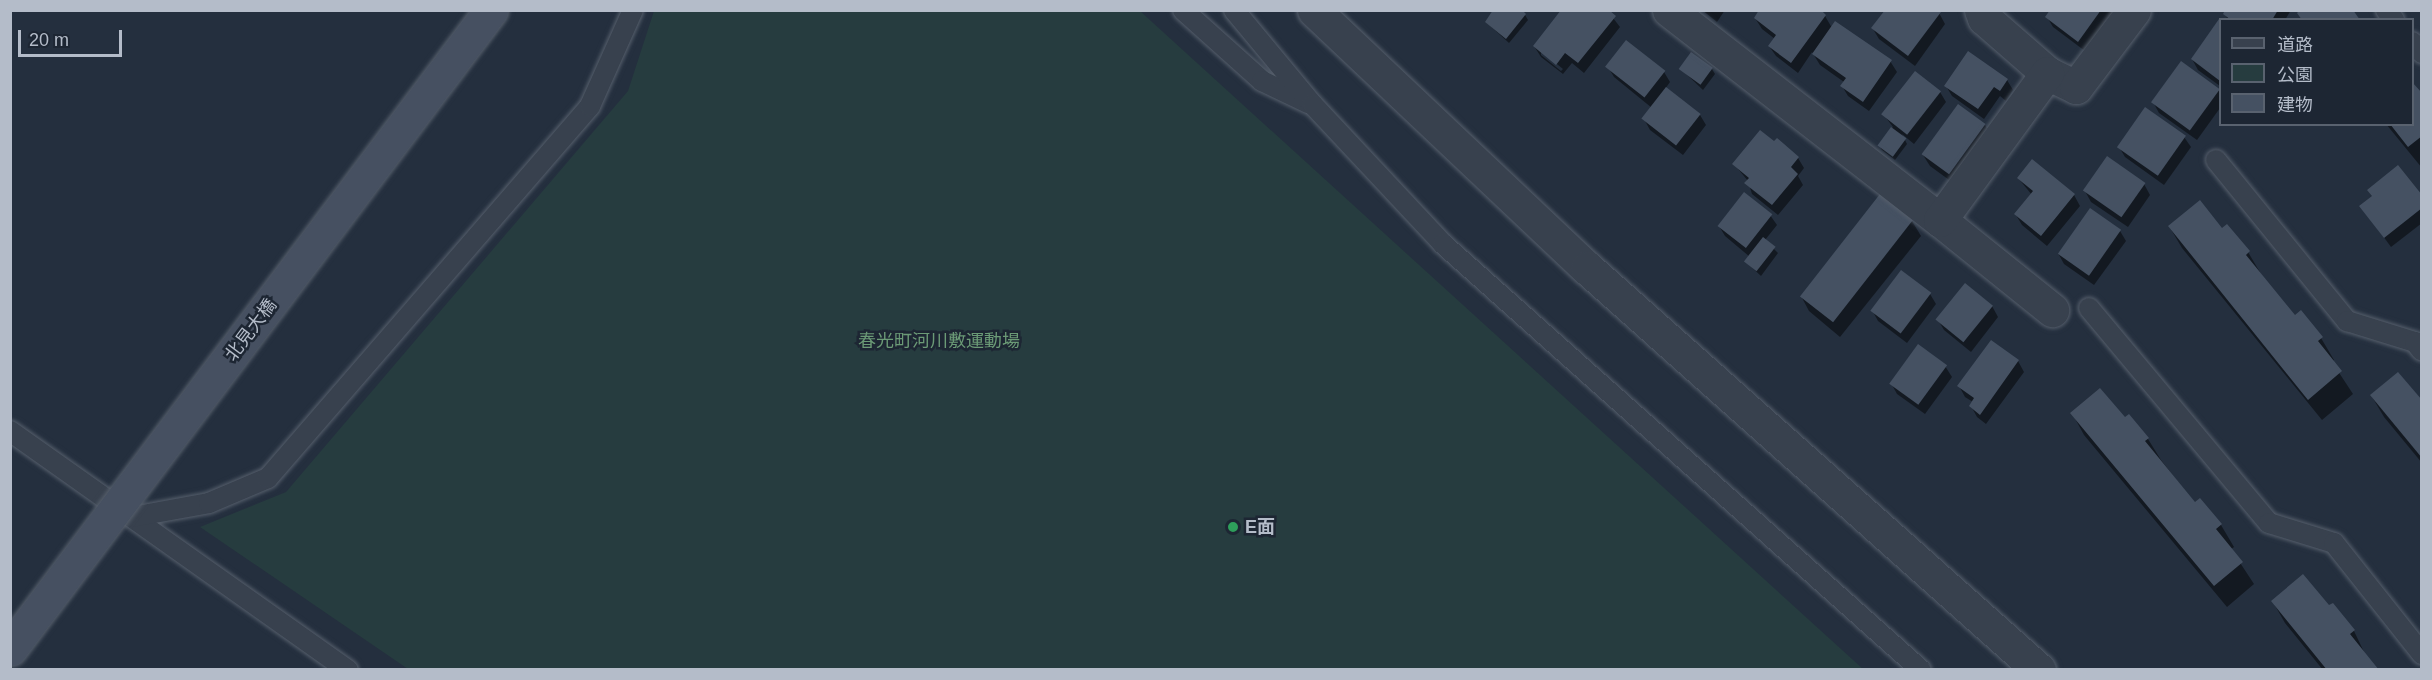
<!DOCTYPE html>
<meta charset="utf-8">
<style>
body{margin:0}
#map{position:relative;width:2432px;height:680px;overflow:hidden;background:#242f3e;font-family:Helvetica,"Noto Sans JP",sans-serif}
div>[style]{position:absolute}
.green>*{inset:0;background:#263c3f}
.shadow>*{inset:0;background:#0007}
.building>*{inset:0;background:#455162;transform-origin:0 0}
.roads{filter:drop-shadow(0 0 2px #565f6c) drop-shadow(0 0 2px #565f6c)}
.lane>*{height:20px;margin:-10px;padding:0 10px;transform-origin:10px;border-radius:10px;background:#38414e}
.street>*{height:33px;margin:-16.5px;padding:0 16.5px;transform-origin:16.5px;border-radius:16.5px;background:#38414e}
.bridges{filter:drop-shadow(0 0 2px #565f6c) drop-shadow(0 0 2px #565f6c)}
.secondary-bridge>*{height:33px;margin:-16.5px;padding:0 16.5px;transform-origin:16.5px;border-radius:16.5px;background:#465061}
.dots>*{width:16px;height:16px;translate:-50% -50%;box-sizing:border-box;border:3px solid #1d2633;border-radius:50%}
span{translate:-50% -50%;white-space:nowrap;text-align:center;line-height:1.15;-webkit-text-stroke:5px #1d2633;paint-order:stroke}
.street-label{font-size:18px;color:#b4bcc9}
.park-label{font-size:18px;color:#6b9a76}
.poi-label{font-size:18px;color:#b4bcc9;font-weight:700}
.left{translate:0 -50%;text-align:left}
.frame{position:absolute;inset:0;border:12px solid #b4bcc9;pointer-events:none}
.legend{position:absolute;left:2219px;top:18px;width:195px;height:108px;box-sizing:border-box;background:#1d2633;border:2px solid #59626f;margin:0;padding:8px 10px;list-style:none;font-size:18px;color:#b4bcc9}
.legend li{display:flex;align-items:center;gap:12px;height:30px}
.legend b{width:30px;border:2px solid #59626f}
.scale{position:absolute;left:18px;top:30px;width:104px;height:27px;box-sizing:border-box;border:3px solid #b4bcc9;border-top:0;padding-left:8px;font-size:18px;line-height:21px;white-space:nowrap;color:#b4bcc9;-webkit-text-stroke:4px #1d2633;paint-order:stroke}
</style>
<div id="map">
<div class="green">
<i style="clip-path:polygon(654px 11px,1140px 11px,1863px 669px,408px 669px,200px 527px,286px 492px,628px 91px)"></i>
</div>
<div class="shadow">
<i style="clip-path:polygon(evenodd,1563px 10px,1613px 10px,1610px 14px,1620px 27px,1584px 73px,1572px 63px,1563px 74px,1541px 57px,1534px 46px,1563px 10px,1541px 51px,1563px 69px,1561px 71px,1541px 55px,1541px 51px)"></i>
<i style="clip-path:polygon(1702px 10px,1725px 10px,1717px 22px)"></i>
<i style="clip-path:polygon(2052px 10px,2115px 10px,2085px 51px,2053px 27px,2047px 17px)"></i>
<i style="clip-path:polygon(2227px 10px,2291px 10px,2285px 20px,2228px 20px,2225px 14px)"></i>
<i style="clip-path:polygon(1939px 13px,1945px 24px,1915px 66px,1879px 39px,1873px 29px)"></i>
<i style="clip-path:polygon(1525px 15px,1528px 20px,1509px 43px,1486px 22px)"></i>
<i style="clip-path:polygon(1825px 16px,1832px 28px,1890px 61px,1897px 72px,1869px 111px,1848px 96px,1842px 86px,1844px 82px,1820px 65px,1812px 52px,1798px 73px,1776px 56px,1769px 46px,1775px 39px,1762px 29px,1755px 18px)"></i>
<i style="clip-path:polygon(2219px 21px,2220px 22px,2220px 86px,2198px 70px,2192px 59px)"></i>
<i style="clip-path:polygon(2182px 63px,2220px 92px,2220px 108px,2197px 140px,2159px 113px,2153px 102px)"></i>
<i style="clip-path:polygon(1608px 67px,1664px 72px,1670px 82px,1665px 89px,1700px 115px,1706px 125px,1683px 155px,1650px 130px,1644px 119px,1652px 108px,1614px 77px)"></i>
<i style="clip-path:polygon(1681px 69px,1712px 69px,1715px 74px,1703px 90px)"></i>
<i style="clip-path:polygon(2007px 80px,2013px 90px,2006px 101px,2000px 96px,1984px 119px,1952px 96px,1946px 86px)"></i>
<i style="clip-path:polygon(1940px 92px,1946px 102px,1914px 144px,1902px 134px,1907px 144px,1895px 160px,1882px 150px,1879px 145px,1893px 127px,1884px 115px)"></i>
<i style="clip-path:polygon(2422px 95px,2422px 168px,2386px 124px,2412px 124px)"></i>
<i style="clip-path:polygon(1985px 125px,1991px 136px,1956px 185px,1930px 166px,1923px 155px)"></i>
<i style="clip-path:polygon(2184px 137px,2191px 147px,2164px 185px,2125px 157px,2119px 147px)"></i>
<i style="clip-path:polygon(1798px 158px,1804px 168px,1798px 176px,1803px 185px,1778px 215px,1752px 194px,1748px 181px,1734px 164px)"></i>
<i style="clip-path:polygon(2108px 159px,2144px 184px,2150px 195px,2128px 227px,2091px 202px,2085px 191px)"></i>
<i style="clip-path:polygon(2032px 161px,2074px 195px,2080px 206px,2047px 246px,2022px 225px,2016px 215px,2032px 195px,2018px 178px)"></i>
<i style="clip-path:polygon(2422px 198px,2422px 223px,2391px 247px,2361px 206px)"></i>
<i style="clip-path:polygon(1770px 215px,1777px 225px,1765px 240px,1778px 253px,1761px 276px,1746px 262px,1750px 257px,1725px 236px,1719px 226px)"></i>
<i style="clip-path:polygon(1912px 221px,1921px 236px,1840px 337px,1809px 311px,1801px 296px)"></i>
<i style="clip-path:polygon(2169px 226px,2222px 230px,2248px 252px,2261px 274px,2294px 317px,2321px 338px,2334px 360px,2332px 362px,2353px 394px,2322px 420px,2182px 248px)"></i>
<i style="clip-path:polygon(2120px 231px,2126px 241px,2094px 285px,2064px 264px,2058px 253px)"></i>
<i style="clip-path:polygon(1930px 294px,1936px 304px,1907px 343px,1878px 321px,1872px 310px)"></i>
<i style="clip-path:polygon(1992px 306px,1998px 317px,1971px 352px,1944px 330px,1938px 320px)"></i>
<i style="clip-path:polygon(1992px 342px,2018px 361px,2024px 372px,1986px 424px,1977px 417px,1971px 406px,1973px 402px,1965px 397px,1959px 386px)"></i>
<i style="clip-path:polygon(1945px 366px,1952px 377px,1925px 414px,1897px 394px,1891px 383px)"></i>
<i style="clip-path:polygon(2371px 395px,2422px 403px,2422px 463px,2384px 417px)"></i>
<i style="clip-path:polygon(2072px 413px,2124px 419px,2148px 439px,2161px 460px,2195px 504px,2200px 500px,2221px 525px,2234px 547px,2231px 549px,2254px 584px,2227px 607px,2084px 435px)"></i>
<i style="clip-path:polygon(2273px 602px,2354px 631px,2365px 654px,2377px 670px,2323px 670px,2285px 623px)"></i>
</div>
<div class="building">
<i style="clip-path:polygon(1493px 10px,1522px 10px,1526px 14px,1506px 39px,1485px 22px)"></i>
<i style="clip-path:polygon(1561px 10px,1609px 10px,1616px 16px,1578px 63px,1565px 53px,1556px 65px,1533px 46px)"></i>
<i style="clip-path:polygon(1759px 10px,1821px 10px,1826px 15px,1791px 63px,1768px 46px,1776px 35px,1754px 18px)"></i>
<i style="clip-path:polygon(1885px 10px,1938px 10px,1941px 12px,1908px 56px,1871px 28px)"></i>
<i style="clip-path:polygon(2050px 10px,2101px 10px,2078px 42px,2045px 17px)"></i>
<i style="clip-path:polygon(2225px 10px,2278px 10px,2272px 20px,2231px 20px,2223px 14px)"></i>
<i style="clip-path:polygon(2300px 10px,2353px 10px,2360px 20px,2302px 20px,2297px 13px)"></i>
<i style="clip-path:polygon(2219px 19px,2220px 20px,2220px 81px,2191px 59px)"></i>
<i style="clip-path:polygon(1835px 21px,1892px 60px,1863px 102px,1840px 86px,1846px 78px,1812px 54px)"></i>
<i style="left:1626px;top:40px;width:50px;height:34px;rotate:38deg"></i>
<i style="clip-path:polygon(1968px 51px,2008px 79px,2000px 91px,1994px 87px,1978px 109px,1944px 86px)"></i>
<i style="left:1691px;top:52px;width:27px;height:21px;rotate:36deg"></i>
<i style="left:2181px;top:61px;width:48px;height:51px;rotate:36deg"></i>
<i style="left:1915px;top:71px;width:33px;height:55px;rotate:38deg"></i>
<i style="clip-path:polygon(2412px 82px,2422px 93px,2422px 136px,2408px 147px,2390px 124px,2412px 124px)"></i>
<i style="left:1666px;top:87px;width:44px;height:40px;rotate:38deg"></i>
<i style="left:1958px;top:104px;width:34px;height:62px;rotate:36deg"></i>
<i style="left:2145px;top:107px;width:50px;height:49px;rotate:35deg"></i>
<i style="left:1891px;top:127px;width:19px;height:23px;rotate:36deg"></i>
<i style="clip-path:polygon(1760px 130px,1774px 141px,1777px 138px,1799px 157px,1791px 167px,1798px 174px,1772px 205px,1744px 183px,1749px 178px,1732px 164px)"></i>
<i style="left:2107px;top:156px;width:47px;height:42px;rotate:35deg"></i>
<i style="clip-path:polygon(2032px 159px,2075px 194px,2041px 236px,2014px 214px,2033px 191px,2017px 178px)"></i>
<i style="clip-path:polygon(2398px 165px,2422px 195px,2422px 208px,2384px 238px,2359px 206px,2372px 196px,2367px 190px)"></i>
<i style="left:1744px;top:192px;width:36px;height:43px;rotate:38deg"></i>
<i style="left:1880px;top:194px;width:42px;height:130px;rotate:38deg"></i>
<i style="clip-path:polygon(2200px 200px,2222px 228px,2227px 224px,2250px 251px,2246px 255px,2295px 315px,2301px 310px,2323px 337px,2318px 341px,2342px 371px,2308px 400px,2168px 226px)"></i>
<i style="left:2090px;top:208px;width:38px;height:56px;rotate:35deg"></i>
<i style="left:1763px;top:237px;width:16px;height:31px;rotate:38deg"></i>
<i style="left:1901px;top:270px;width:38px;height:51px;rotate:37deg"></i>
<i style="left:1965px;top:283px;width:36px;height:47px;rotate:39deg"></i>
<i style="clip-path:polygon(1991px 340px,2019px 360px,1980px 415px,1969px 406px,1974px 398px,1957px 386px)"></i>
<i style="left:1918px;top:344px;width:36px;height:49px;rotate:36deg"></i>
<i style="clip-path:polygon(2398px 372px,2422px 400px,2422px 458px,2370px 395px)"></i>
<i style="clip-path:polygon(2100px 388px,2125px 417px,2129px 414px,2149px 438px,2145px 441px,2195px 502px,2200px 498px,2222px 524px,2216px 529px,2243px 562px,2214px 586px,2070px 413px)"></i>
<i style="clip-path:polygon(2303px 574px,2329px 605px,2333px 603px,2355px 630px,2350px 634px,2379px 670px,2327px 670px,2271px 601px)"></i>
</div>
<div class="roads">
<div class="lane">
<i style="left:1183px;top:10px;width:106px;rotate:41.9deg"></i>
<i style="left:1262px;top:81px;width:51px;rotate:25.6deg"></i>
<i style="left:1234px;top:10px;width:124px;rotate:50.3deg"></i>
<i style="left:1313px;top:105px;width:190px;rotate:46.9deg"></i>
<i style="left:1443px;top:244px;width:640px;rotate:41.71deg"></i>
<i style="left:2386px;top:10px;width:13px;rotate:51deg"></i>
<i style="left:2412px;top:42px;width:15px;rotate:48deg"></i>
<i style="left:2216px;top:160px;width:208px;rotate:50.9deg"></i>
<i style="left:2347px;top:321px;width:71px;rotate:17.2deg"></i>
<i style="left:2415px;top:342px;width:11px;rotate:52deg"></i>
<i style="left:2089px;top:308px;width:280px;rotate:50.1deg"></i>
<i style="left:2269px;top:523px;width:68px;rotate:17.1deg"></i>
<i style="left:2334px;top:543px;width:142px;rotate:51.6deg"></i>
<i style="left:10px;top:431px;width:414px;rotate:35.3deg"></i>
<i style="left:132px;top:517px;width:78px;rotate:-10.3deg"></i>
<i style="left:209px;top:503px;width:64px;rotate:-23deg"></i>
<i style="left:268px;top:478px;width:492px;rotate:-49.1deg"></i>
<i style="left:590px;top:106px;width:105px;rotate:-65.9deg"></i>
</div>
<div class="street">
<i style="left:1314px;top:10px;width:376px;rotate:43.4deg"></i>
<i style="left:1587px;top:268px;width:605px;rotate:41.65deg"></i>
<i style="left:1669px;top:10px;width:343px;rotate:37.8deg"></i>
<i style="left:1940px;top:220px;width:144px;rotate:38.8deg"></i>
<i style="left:1981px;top:10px;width:9px;rotate:69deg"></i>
<i style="left:1984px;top:18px;width:84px;rotate:41.1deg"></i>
<i style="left:2047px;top:73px;width:32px;rotate:26deg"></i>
<i style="left:2076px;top:87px;width:96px;rotate:-53deg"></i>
<i style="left:1940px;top:220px;width:182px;rotate:-53.9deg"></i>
</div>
</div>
<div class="bridges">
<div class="secondary-bridge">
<i style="left:10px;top:649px;width:800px;rotate:-53.03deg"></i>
</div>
</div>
<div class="dots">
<i style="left:1233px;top:527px;background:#2e9e5b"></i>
</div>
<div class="street-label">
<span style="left:251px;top:330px;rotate:-53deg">北見大橋</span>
</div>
<div class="park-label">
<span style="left:939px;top:341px">春光町河川敷運動場</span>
</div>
<div class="poi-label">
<span class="left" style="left:1245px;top:527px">E面</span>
</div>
<div class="frame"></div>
<ul class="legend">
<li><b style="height:8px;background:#38414e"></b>道路</li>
<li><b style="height:16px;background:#263c3f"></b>公園</li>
<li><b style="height:16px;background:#455162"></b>建物</li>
</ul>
<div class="scale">20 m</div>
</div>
